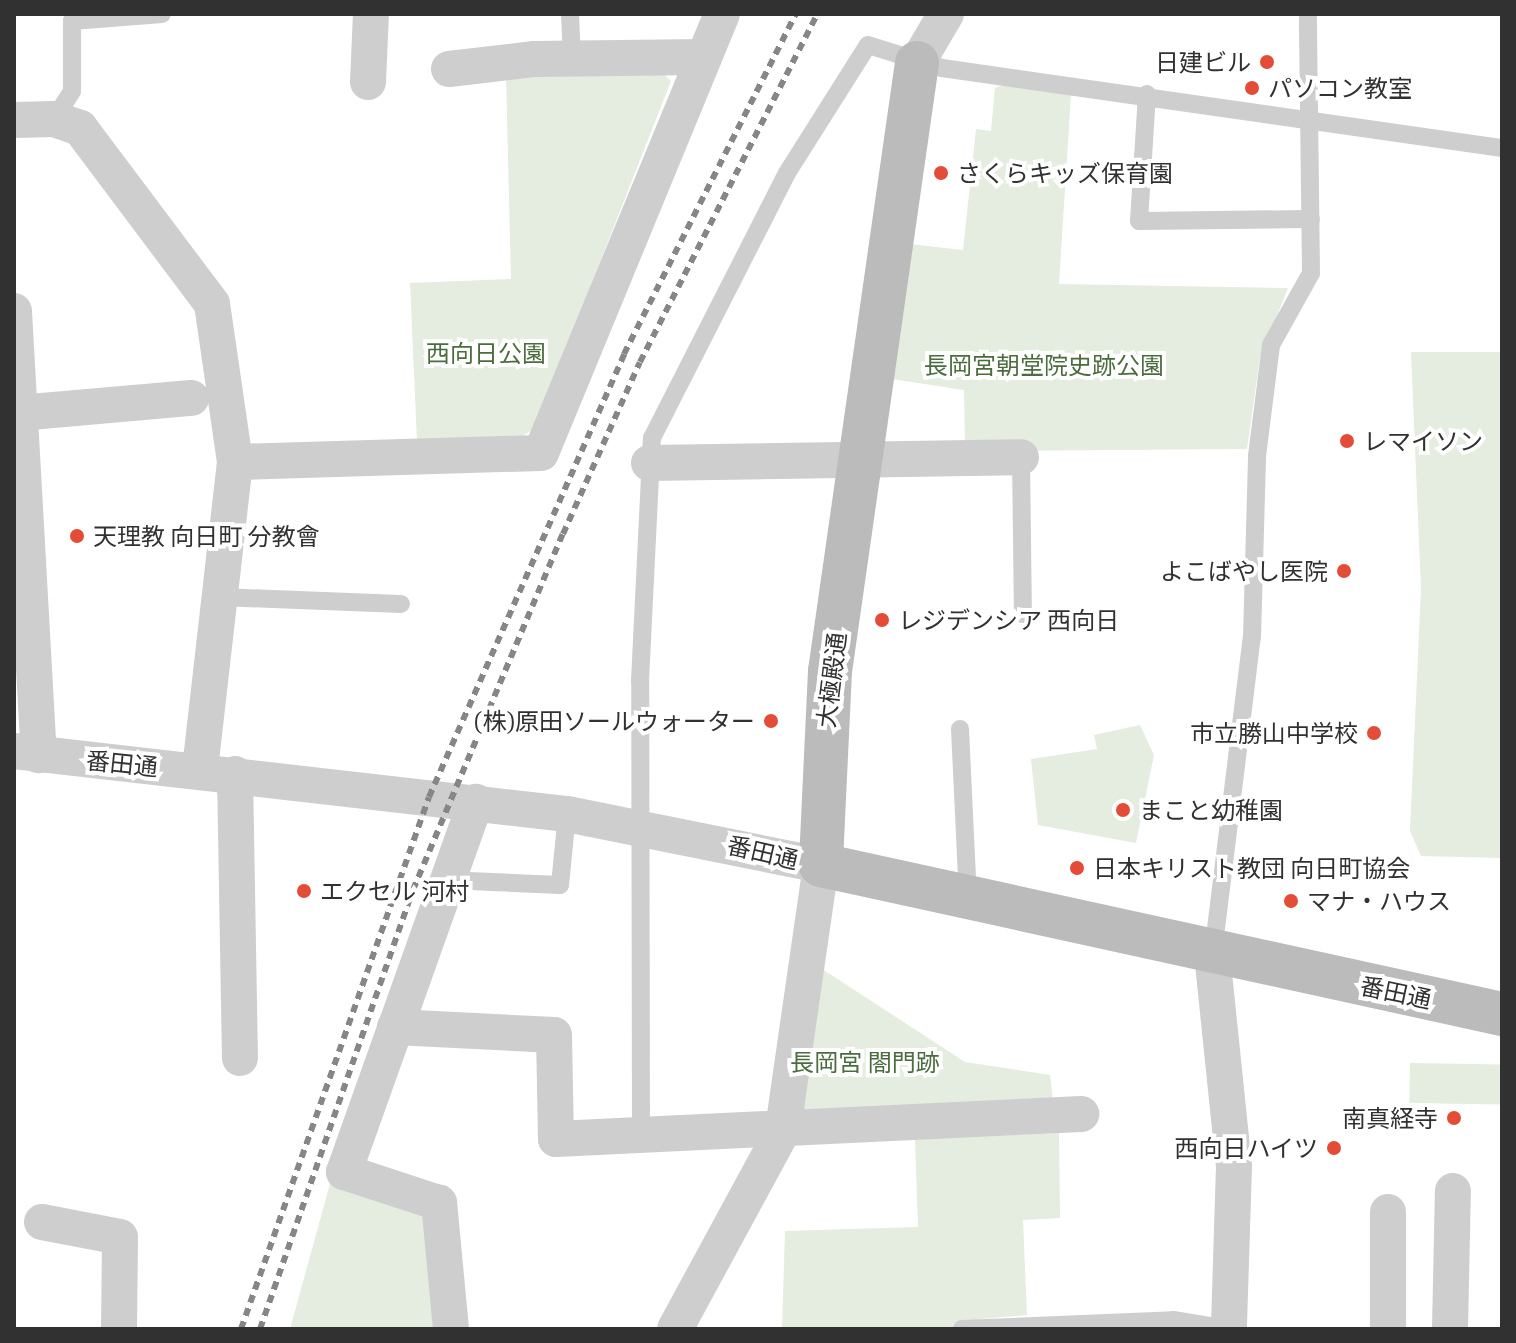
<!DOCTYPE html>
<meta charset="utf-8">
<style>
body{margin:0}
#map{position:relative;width:1516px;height:1343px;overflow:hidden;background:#fff;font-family:"Exo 2","Noto Sans JP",sans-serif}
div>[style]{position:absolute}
.green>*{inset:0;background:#e4eddf;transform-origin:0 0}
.lane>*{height:18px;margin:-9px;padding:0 9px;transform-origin:9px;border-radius:9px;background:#cecece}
.street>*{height:36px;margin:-18px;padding:0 18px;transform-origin:18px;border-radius:18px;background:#cecece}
.secondary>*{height:44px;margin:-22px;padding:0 22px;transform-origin:22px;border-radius:22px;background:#bbb}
.rail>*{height:6px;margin-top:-3px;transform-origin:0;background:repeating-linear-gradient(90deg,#868686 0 8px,transparent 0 14px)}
.dots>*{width:22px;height:22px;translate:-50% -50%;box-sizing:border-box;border:4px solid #fff;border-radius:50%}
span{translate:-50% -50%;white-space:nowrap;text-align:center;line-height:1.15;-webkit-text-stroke:8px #fff;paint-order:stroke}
.poi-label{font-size:24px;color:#313131}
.right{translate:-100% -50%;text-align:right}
.left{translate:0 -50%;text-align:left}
.park-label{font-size:24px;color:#4b6c3e}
.street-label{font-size:24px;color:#313131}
.frame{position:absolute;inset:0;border:16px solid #313131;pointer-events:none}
</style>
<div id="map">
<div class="green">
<i style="clip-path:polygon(657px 68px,671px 81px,535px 428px,518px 439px,417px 441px,410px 283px,511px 279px,506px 76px)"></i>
<i style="clip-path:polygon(1007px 84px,1071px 95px,1059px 284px,1288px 288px,1260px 358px,1247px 449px,965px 451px,964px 390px,892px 379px,909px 244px,963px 250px,976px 129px,991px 131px,995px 88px)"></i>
<i style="clip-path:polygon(1411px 352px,1502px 352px,1502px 858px,1421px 856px,1410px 831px,1421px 589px)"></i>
<i style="clip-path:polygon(1140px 725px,1154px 755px,1136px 843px,1038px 825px,1031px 759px,1097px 749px,1094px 735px)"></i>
<i style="clip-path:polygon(819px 967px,965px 1062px,1050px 1075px,1053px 1101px,803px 1114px)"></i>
<i style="left:1410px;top:1063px;width:92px;height:40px;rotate:1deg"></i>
<i style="clip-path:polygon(1059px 1133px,1060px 1218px,1023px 1220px,1027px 1315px,980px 1319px,979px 1329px,782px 1329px,785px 1231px,918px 1227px,915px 1139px)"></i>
<i style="clip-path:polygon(331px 1180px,428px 1217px,436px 1329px,290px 1329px)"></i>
</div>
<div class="lane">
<i style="left:570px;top:14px;width:45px;rotate:87.5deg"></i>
<i style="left:1147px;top:94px;width:127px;rotate:93.6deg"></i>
<i style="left:1139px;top:221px;width:172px;rotate:-0.7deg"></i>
<i style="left:54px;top:119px;width:33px;rotate:-57deg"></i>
<i style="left:72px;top:91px;width:70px;rotate:-90deg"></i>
<i style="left:72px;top:21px;width:90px;rotate:-4.4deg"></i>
<i style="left:1021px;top:457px;width:157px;rotate:89.3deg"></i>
<i style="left:220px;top:597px;width:181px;rotate:2.2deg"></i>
<i style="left:960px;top:729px;width:169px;rotate:87.3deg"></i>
<i style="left:446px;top:880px;width:114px;rotate:2.5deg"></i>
<i style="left:560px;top:885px;width:71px;rotate:-84.4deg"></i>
<i style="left:1213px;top:953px;width:318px;rotate:-83deg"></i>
<i style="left:1252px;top:637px;width:181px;rotate:-88.4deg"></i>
<i style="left:1257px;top:456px;width:112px;rotate:-82.8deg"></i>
<i style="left:1271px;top:345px;width:82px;rotate:-60.9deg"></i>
<i style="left:1311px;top:273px;width:259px;rotate:-90.7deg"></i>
<i style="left:641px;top:1135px;width:454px;rotate:-90.1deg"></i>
<i style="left:640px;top:681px;width:243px;rotate:-87.2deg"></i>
<i style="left:652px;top:438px;width:297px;rotate:-63deg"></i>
<i style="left:787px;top:173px;width:151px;rotate:-57.7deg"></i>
<i style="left:868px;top:45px;width:77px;rotate:17.3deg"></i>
<i style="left:942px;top:68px;width:566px;rotate:8.13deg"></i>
<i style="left:962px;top:1329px;width:211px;rotate:-2.4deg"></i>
<i style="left:1173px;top:1320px;width:57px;rotate:9.1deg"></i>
</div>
<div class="street">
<i style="left:917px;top:63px;width:57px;rotate:-59.4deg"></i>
<i style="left:449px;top:69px;width:86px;rotate:-6.7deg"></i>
<i style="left:534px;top:59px;width:170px;rotate:-0.7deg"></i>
<i style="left:368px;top:82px;width:68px;rotate:-87.5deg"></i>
<i style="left:14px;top:120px;width:40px;rotate:-1.4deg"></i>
<i style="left:54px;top:119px;width:28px;rotate:19deg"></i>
<i style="left:80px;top:128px;width:220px;rotate:53.1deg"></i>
<i style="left:212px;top:304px;width:160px;rotate:81.7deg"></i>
<i style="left:235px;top:462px;width:311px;rotate:96.5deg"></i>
<i style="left:14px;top:311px;width:445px;rotate:86.8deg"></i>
<i style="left:19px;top:413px;width:173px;rotate:-5deg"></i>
<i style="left:235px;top:462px;width:306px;rotate:-1.7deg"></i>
<i style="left:541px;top:453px;width:475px;rotate:-67.6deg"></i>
<i style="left:649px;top:463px;width:372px;rotate:-0.9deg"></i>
<i style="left:14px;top:751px;width:557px;rotate:6.5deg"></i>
<i style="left:567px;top:814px;width:259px;rotate:11.4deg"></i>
<i style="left:821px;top:865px;width:268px;rotate:98.2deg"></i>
<i style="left:783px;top:1130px;width:226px;rotate:118.5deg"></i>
<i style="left:235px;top:774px;width:284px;rotate:89deg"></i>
<i style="left:1212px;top:954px;width:213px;rotate:84.1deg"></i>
<i style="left:1234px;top:1166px;width:163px;rotate:91.8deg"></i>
<i style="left:395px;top:1027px;width:159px;rotate:2.9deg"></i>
<i style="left:554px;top:1035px;width:104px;rotate:88.9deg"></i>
<i style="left:556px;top:1139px;width:526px;rotate:-2.73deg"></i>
<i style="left:42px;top:1222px;width:79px;rotate:10.9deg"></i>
<i style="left:120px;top:1237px;width:92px;rotate:90.6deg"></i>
<i style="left:451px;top:1329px;width:127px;rotate:-95.4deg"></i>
<i style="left:439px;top:1203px;width:100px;rotate:-161.9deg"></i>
<i style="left:344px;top:1172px;width:393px;rotate:-70.4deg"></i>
<i style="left:1388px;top:1329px;width:117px;rotate:-90deg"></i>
<i style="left:1450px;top:1329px;width:138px;rotate:-88.8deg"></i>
</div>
<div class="secondary">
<i style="left:917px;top:63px;width:614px;rotate:98.14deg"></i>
<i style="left:830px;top:671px;width:194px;rotate:92.7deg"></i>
<i style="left:821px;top:865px;width:697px;rotate:12.34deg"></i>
</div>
<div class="rail">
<i style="left:241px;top:1329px;width:564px;rotate:-70.54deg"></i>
<i style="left:429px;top:797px;width:484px;rotate:-66.2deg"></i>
<i style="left:624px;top:354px;width:381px;rotate:-63.2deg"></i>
<i style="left:260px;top:1329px;width:465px;rotate:-70.8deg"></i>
<i style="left:413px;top:890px;width:386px;rotate:-67.2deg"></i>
<i style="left:563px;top:534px;width:188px;rotate:-65.9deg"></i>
<i style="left:640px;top:362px;width:390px;rotate:-63deg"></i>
</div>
<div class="dots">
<i style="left:1267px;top:62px;background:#e34c37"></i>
<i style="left:1252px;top:88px;background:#e34c37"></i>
<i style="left:941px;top:173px;background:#e34c37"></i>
<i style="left:1347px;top:441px;background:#e34c37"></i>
<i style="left:77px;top:536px;background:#e34c37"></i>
<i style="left:1344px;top:571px;background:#e34c37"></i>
<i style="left:882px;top:620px;background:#e34c37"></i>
<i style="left:771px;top:721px;background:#e34c37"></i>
<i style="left:1374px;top:733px;background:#e34c37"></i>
<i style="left:1123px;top:810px;background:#e34c37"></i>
<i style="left:1077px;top:868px;background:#e34c37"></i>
<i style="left:304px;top:891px;background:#e34c37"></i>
<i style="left:1291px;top:901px;background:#e34c37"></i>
<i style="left:1454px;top:1118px;background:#e34c37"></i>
<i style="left:1334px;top:1148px;background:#e34c37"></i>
</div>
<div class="poi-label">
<span class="right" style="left:1251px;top:62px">日建ビル</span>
<span class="left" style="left:1268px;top:88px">パソコン教室</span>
<span class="left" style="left:957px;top:173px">さくらキッズ保育園</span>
<span class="left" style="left:1363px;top:441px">レマイソン</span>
<span class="left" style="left:93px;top:536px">天理教 向日町 分教會</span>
<span class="right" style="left:1328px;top:571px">よこばやし医院</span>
<span class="left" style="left:898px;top:620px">レジデンシア 西向日</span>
<span class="right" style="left:755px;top:721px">(株)原田ソールウォーター</span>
<span class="right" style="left:1358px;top:733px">市立勝山中学校</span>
<span class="left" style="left:1139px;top:810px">まこと幼稚園</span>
<span class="left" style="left:1093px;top:868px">日本キリスト教団 向日町協会</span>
<span class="left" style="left:320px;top:891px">エクセル 河村</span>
<span class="left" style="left:1307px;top:901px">マナ・ハウス</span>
<span class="right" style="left:1438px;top:1118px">南真経寺</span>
<span class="right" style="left:1318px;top:1148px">西向日ハイツ</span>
</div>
<div class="park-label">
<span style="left:486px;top:353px">西向日公園</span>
<span style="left:1044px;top:365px">長岡宮朝堂院史跡公園</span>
<span style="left:865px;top:1062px">長岡宮 閤門跡</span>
</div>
<div class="street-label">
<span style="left:831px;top:680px;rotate:-83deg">大極殿通</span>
<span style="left:122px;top:763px;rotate:6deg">番田通</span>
<span style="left:763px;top:852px;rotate:13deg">番田通</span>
<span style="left:1396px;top:992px;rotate:12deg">番田通</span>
</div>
<div class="frame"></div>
</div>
